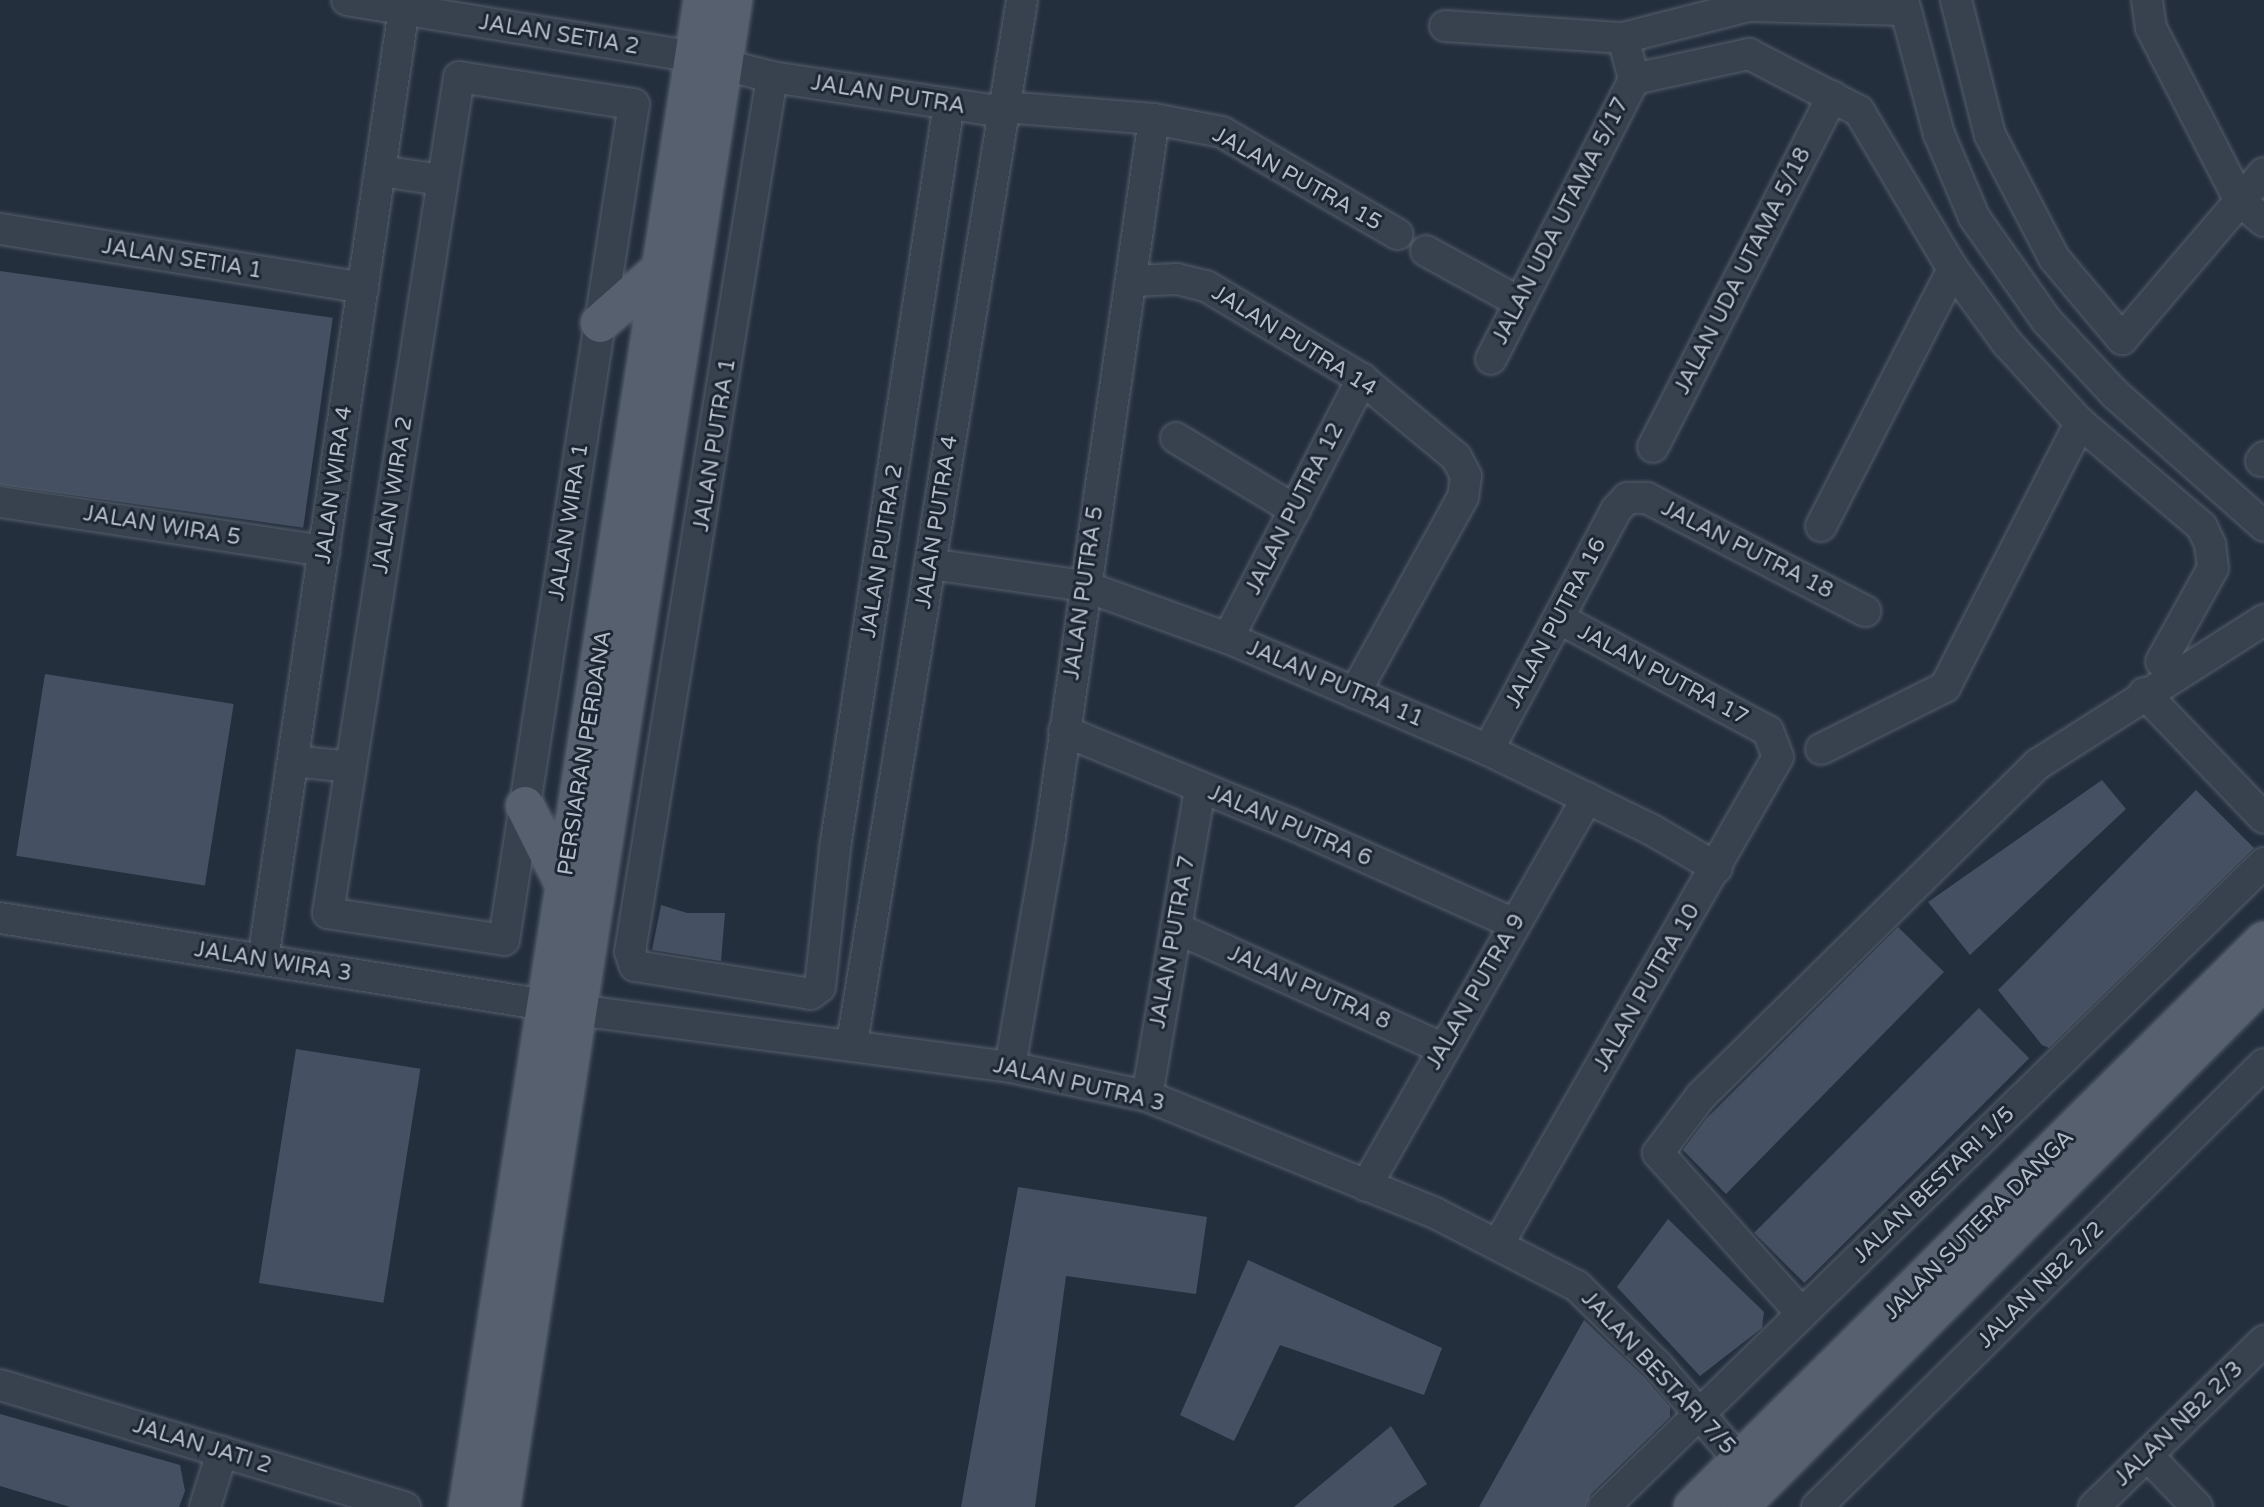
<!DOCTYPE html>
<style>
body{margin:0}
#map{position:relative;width:2264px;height:1507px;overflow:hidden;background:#242f3e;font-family:"Varela Round",sans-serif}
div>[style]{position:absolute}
.building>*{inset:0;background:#455162;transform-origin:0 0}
.roads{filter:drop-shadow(0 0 2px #565f6c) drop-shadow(0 0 2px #565f6c)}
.minor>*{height:30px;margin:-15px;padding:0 15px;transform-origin:15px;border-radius:15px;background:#38414e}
.major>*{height:38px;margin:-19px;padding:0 19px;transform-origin:19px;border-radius:19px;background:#56606e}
span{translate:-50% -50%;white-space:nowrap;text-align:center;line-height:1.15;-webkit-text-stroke:6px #1d2633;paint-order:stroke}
.street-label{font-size:22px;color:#b4bcc9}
</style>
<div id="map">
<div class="building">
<i style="left:0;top:271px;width:336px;height:212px;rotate:8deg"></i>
<i style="left:45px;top:674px;width:191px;height:184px;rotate:9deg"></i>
<i style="clip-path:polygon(2102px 780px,2126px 809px,1970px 955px,1928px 902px)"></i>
<i style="clip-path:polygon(2196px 790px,2254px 848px,2049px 1048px,2042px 1045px,1998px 990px)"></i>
<i style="clip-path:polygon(661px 905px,687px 913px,725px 913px,721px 961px,652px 950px)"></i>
<i style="clip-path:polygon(1898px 927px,1944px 972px,1726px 1194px,1683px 1150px,1706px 1119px)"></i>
<i style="left:1979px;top:1008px;width:71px;height:318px;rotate:45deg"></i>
<i style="left:296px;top:1049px;width:126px;height:237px;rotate:9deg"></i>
<i style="clip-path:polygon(1018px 1187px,1207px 1217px,1196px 1294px,1066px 1276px,1035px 1507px,961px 1507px)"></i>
<i style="clip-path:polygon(1668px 1219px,1764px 1312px,1762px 1328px,1700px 1376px,1617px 1287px)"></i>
<i style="clip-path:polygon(1248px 1260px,1442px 1348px,1424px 1395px,1280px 1345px,1234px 1441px,1180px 1415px)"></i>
<i style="clip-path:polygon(1584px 1320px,1644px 1377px,1670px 1407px,1670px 1417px,1591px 1494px,1586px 1507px,1479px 1507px)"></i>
<i style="clip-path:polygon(0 1414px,180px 1465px,185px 1491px,179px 1507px,70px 1507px,0 1486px)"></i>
<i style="clip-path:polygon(1391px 1426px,1427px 1484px,1393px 1507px,1294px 1507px)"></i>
</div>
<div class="roads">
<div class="minor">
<i style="left:347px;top:0;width:352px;rotate:9.3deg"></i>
<i style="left:694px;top:57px;width:81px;rotate:14.4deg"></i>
<i style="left:772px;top:77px;width:235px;rotate:8.6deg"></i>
<i style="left:1903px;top:0;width:139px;rotate:75deg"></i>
<i style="left:1939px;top:134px;width:90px;rotate:67.1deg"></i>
<i style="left:1974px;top:217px;width:126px;rotate:55deg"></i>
<i style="left:2046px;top:320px;width:101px;rotate:47deg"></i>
<i style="left:2115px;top:394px;width:199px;rotate:41.5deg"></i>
<i style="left:1956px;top:0;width:139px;rotate:75.9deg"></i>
<i style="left:1990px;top:135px;width:139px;rotate:62.5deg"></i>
<i style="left:2054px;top:258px;width:106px;rotate:50deg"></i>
<i style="left:2122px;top:339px;width:218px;rotate:-49.5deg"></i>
<i style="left:2147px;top:0;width:28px;rotate:82deg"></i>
<i style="left:2151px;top:28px;width:195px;rotate:62.8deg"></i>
<i style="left:2240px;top:201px;width:31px;rotate:40deg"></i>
<i style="left:1445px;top:26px;width:178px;rotate:3.9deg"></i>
<i style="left:1623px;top:38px;width:130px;rotate:-14.3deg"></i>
<i style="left:1749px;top:6px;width:154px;rotate:1.5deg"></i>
<i style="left:459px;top:77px;width:177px;rotate:8.8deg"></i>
<i style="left:634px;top:104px;width:846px;rotate:98.84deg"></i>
<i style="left:504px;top:940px;width:178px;rotate:-171.3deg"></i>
<i style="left:328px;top:913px;width:846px;rotate:-81.09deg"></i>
<i style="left:772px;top:77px;width:886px;rotate:99.22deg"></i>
<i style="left:630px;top:952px;width:15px;rotate:70deg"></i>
<i style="left:635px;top:966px;width:178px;rotate:9deg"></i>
<i style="left:811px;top:994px;width:11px;rotate:-38deg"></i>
<i style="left:820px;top:987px;width:140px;rotate:-83.8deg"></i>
<i style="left:835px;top:848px;width:753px;rotate:-81.29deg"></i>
<i style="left:1634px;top:79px;width:118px;rotate:-12.3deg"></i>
<i style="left:1749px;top:54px;width:124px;rotate:27.4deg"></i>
<i style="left:1859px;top:111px;width:184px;rotate:59.3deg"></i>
<i style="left:1953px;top:269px;width:92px;rotate:53.9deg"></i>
<i style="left:2007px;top:343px;width:108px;rotate:47.6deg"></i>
<i style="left:2080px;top:423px;width:160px;rotate:40.4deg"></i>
<i style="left:2202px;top:527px;width:19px;rotate:65deg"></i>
<i style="left:2210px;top:544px;width:24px;rotate:83deg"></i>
<i style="left:2213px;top:568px;width:107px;rotate:119deg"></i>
<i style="left:1004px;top:107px;width:150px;rotate:4.6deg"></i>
<i style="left:1154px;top:119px;width:69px;rotate:10.8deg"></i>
<i style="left:1222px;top:132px;width:203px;rotate:30.2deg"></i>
<i style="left:380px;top:171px;width:63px;rotate:8.3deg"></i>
<i style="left:0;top:229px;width:368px;rotate:9.2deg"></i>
<i style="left:1426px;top:251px;width:106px;rotate:28.7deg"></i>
<i style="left:1133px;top:281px;width:44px;rotate:-2.6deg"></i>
<i style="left:1177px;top:279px;width:30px;rotate:14deg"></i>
<i style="left:1206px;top:286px;width:182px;rotate:30.8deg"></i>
<i style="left:1362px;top:379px;width:122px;rotate:39.7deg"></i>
<i style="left:1456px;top:457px;width:21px;rotate:62deg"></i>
<i style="left:1466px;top:476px;width:21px;rotate:98deg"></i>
<i style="left:1463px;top:497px;width:224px;rotate:118.9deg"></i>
<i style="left:1491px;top:359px;width:314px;rotate:-62.9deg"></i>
<i style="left:1634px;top:79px;width:42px;rotate:-105deg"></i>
<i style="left:1176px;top:438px;width:139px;rotate:31.2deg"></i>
<i style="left:1653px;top:447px;width:394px;rotate:-62.9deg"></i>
<i style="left:2261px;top:461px;width:5px;rotate:-53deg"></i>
<i style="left:0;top:502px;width:328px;rotate:8.6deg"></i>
<i style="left:1821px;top:526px;width:289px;rotate:-62.8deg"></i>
<i style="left:930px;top:564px;width:156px;rotate:8.1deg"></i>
<i style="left:1084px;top:586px;width:153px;rotate:19.9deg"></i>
<i style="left:1228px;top:638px;width:283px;rotate:23.3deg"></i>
<i style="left:1488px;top:750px;width:182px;rotate:26deg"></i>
<i style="left:1652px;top:830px;width:75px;rotate:30.3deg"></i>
<i style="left:1228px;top:638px;width:292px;rotate:-62.6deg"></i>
<i style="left:2144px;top:693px;width:173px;rotate:46.2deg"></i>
<i style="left:1064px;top:731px;width:245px;rotate:22.3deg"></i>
<i style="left:1291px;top:824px;width:245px;rotate:24.1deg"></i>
<i style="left:1821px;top:749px;width:139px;rotate:-26.6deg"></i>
<i style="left:1945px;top:687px;width:297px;rotate:-62.9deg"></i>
<i style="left:1488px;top:750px;width:272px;rotate:-61.9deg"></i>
<i style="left:1616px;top:510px;width:16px;rotate:-47deg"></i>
<i style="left:1627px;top:498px;width:20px"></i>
<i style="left:1647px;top:498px;width:246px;rotate:27.4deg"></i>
<i style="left:293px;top:761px;width:58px;rotate:5.9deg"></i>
<i style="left:0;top:918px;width:584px;rotate:9.06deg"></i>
<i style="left:577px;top:1010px;width:437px;rotate:7.5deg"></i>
<i style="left:1010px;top:1067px;width:140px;rotate:12deg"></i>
<i style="left:1147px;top:1096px;width:311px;rotate:22.1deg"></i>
<i style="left:1435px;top:1213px;width:160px;rotate:27.2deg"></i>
<i style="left:1577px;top:1286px;width:112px;rotate:44.6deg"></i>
<i style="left:1657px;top:1365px;width:127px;rotate:49.2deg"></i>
<i style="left:1176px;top:928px;width:292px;rotate:24.3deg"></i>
<i style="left:263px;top:960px;width:961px;rotate:-81.57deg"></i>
<i style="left:852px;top:1043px;width:1057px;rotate:-80.74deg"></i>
<i style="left:1010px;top:1067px;width:233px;rotate:-80.1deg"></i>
<i style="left:1050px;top:837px;width:725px;rotate:-81.76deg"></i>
<i style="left:1147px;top:1096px;width:313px;rotate:-80.2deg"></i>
<i style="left:1366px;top:1186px;width:447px;rotate:-60.3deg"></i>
<i style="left:1499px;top:1243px;width:560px;rotate:-60.14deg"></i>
<i style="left:1778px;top:757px;width:28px;rotate:-111deg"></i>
<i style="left:1768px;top:731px;width:238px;rotate:-151.7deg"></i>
<i style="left:1802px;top:1314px;width:216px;rotate:-131.8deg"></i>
<i style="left:1658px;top:1153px;width:71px;rotate:-53deg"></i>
<i style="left:1701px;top:1096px;width:473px;rotate:-44.6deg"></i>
<i style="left:2038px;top:764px;width:268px;rotate:-32.5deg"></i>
<i style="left:0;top:1385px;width:423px;rotate:16.8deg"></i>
<i style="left:2147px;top:1455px;width:72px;rotate:46.1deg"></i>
<i style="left:205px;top:1507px;width:58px;rotate:-72.8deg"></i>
<i style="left:1604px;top:1507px;width:922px;rotate:-44.3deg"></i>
<i style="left:1817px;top:1507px;width:629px;rotate:-44.74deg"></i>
<i style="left:2094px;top:1507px;width:238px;rotate:-44.3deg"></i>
</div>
<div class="major">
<i style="left:600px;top:323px;width:81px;rotate:-41.5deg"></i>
<i style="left:525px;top:806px;width:89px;rotate:63.4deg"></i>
<i style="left:468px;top:1507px;width:1525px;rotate:-81.14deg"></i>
<i style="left:501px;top:1507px;width:1525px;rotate:-81.25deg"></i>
<i style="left:1693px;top:1507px;width:804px;rotate:-44.75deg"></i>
<i style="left:1739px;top:1507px;width:744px;rotate:-45.11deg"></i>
</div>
</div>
<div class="street-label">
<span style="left:559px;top:35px;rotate:9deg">JALAN SETIA 2</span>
<span style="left:888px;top:95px;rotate:9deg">JALAN PUTRA</span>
<span style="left:1297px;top:179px;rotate:29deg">JALAN PUTRA 15</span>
<span style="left:1561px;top:221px;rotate:-63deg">JALAN UDA UTAMA 5/17</span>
<span style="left:182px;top:259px;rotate:9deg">JALAN SETIA 1</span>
<span style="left:1743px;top:271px;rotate:-63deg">JALAN UDA UTAMA 5/18</span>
<span style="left:1294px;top:341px;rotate:32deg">JALAN PUTRA 14</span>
<span style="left:715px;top:445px;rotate:-81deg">JALAN PUTRA 1</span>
<span style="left:334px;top:485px;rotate:-82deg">JALAN WIRA 4</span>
<span style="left:393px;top:495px;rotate:-81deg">JALAN WIRA 2</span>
<span style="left:1295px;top:509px;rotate:-63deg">JALAN PUTRA 12</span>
<span style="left:569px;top:522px;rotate:-81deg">JALAN WIRA 1</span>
<span style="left:937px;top:522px;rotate:-81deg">JALAN PUTRA 4</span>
<span style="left:162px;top:526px;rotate:9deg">JALAN WIRA 5</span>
<span style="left:1747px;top:550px;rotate:27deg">JALAN PUTRA 18</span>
<span style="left:882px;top:551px;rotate:-81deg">JALAN PUTRA 2</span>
<span style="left:1084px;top:593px;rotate:-82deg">JALAN PUTRA 5</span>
<span style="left:1556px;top:623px;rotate:-62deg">JALAN PUTRA 16</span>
<span style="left:1663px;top:675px;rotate:28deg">JALAN PUTRA 17</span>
<span style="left:1335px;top:684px;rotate:23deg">JALAN PUTRA 11</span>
<span style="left:585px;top:753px;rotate:-81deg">PERSIARAN PERDANA</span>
<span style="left:1290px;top:826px;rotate:23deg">JALAN PUTRA 6</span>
<span style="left:1173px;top:942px;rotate:-80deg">JALAN PUTRA 7</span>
<span style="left:273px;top:962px;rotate:9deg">JALAN WIRA 3</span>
<span style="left:1309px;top:988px;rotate:24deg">JALAN PUTRA 8</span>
<span style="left:1647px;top:988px;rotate:-60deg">JALAN PUTRA 10</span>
<span style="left:1476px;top:992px;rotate:-60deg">JALAN PUTRA 9</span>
<span style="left:1079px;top:1085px;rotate:13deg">JALAN PUTRA 3</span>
<span style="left:1934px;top:1185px;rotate:-44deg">JALAN BESTARI 1/5</span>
<span style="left:1979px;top:1225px;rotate:-45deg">JALAN SUTERA DANGA</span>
<span style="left:2041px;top:1285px;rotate:-45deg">JALAN NB2 2/2</span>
<span style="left:1658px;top:1373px;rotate:47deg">JALAN BESTARI 7/5</span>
<span style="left:2179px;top:1424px;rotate:-44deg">JALAN NB2 2/3</span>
<span style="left:202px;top:1446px;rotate:17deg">JALAN JATI 2</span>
</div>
</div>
